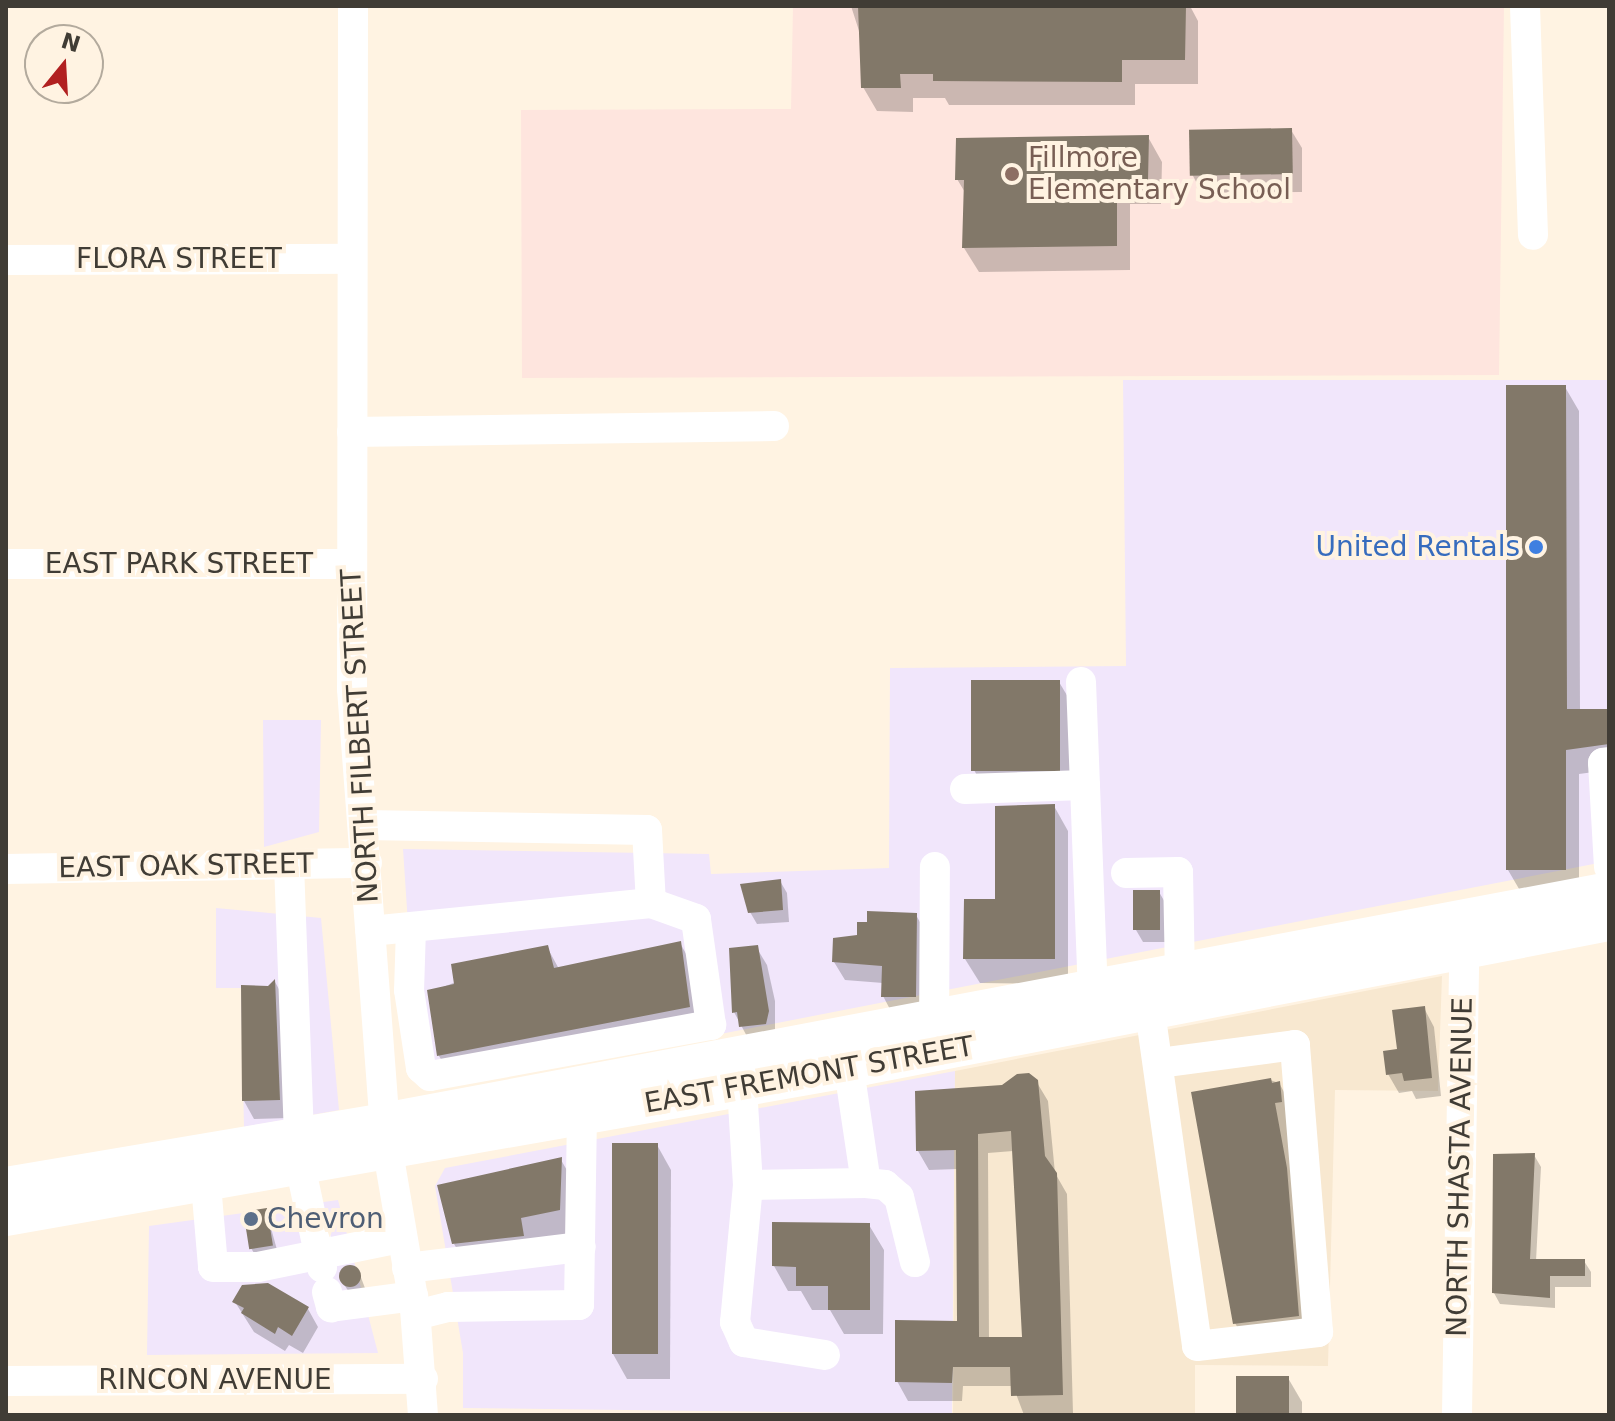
<!DOCTYPE html>
<style>
body{margin:0}
#map{position:relative;width:1615px;height:1421px;overflow:hidden;background:#fff3e2;font-family:"DejaVu Sans",sans-serif}
div>[style]{position:absolute}
.commercial>*{inset:0;background:#f1e6fb}
.built>*{inset:0;background:#f8e8d0}
.education>*{inset:0;background:#fee5de}
.shadow>*{inset:0;background:#0003}
.building>*{inset:0;background:#827869;transform-origin:0 0}
.round{border-radius:50%}
.minor>*{height:30px;margin:-15px;padding:0 15px;transform-origin:15px;border-radius:15px;background:#fff}
.major>*{height:38px;margin:-19px;padding:0 19px;transform-origin:19px;border-radius:19px;background:#fff}
.dots>*{width:22px;height:22px;translate:-50% -50%;box-sizing:border-box;border:4px solid #fff3e2;border-radius:50%}
span{translate:-50% -50%;white-space:nowrap;text-align:center;line-height:1.15;-webkit-text-stroke:8px #fff3e2;paint-order:stroke}
.education-label{font-size:28px;color:#785e54}
.left{translate:0 -50%;text-align:left}
.street-label{font-size:28px;color:#403c35}
.shop-label{font-size:28px;color:#366cbe}
.right{translate:-100% -50%;text-align:right}
.service-label{font-size:28px;color:#4e5e75}
.frame{position:absolute;inset:0;border:8px solid #403c35;pointer-events:none}
.north{position:absolute;left:24px;top:24px;width:80px;height:80px;box-sizing:border-box;background:#fff3e2;border:2px solid #b3aa9d;border-radius:50%;rotate:18deg;font-size:22px;font-weight:700;line-height:32px;text-align:center;color:#403c35}
.north::after{content:'';display:block;margin:auto;width:28px;height:36px;background:#b12020;clip-path:polygon(50% 0,100% 100%,50% 72%,0 100%)}
</style>
<div id="map">
<div class="commercial">
<i style="clip-path:polygon(1123px 380px,1609px 380px,1609px 861px,474px 1082px,440px 1077px,416px 1044px,403px 849px,709px 854px,711px 874px,889px 868px,890px 668px,1126px 666px)"></i>
<i style="clip-path:polygon(263px 720px,321px 720px,319px 832px,264px 847px)"></i>
<i style="clip-path:polygon(216px 908px,321px 918px,339px 1110px,244px 1127px,241px 988px,216px 988px)"></i>
<i style="clip-path:polygon(955px 1071px,952px 1414px,463px 1408px,463px 1353px,435px 1186px,445px 1168px)"></i>
<i style="clip-path:polygon(338px 1200px,378px 1353px,147px 1355px,149px 1226px)"></i>
</div>
<div class="built">
<i style="clip-path:polygon(1442px 976px,1438px 1091px,1335px 1090px,1328px 1366px,1195px 1365px,1195px 1415px,953px 1415px,955px 1071px)"></i>
</div>
<div class="education">
<i style="clip-path:polygon(793px 6px,1504px 6px,1499px 375px,522px 378px,521px 110px,791px 109px)"></i>
</div>
<div class="shadow">
<i style="clip-path:polygon(851px 6px,1190px 6px,1198px 21px,1198px 84px,1135px 84px,1135px 105px,949px 105px,945px 98px,913px 98px,913px 112px,877px 111px,863px 87px,860px 34px)"></i>
<i style="clip-path:polygon(1291px 130px,1302px 148px,1302px 192px,1202px 193px,1192px 174px)"></i>
<i style="clip-path:polygon(1148px 137px,1162px 162px,1161px 204px,1130px 204px,1130px 270px,979px 272px,964px 248px,966px 194px,957px 179px)"></i>
<i style="clip-path:polygon(1565px 387px,1579px 411px,1580px 711px,1609px 713px,1609px 770px,1579px 774px,1579px 894px,1522px 894px,1508px 870px)"></i>
<i style="clip-path:polygon(1059px 682px,1074px 707px,1074px 792px,988px 795px,974px 770px)"></i>
<i style="clip-path:polygon(1054px 806px,1068px 831px,1068px 984px,980px 983px,965px 959px)"></i>
<i style="clip-path:polygon(780px 881px,787px 893px,789px 922px,757px 924px,750px 912px)"></i>
<i style="clip-path:polygon(1159px 892px,1166px 904px,1166px 942px,1143px 942px,1136px 930px)"></i>
<i style="clip-path:polygon(916px 915px,926px 933px,926px 1014px,893px 1015px,883px 996px,883px 983px,845px 980px,834px 962px,859px 937px)"></i>
<i style="clip-path:polygon(680px 943px,694px 968px,703px 1032px,454px 1080px,439px 1056px,430px 992px,547px 947px,559px 969px)"></i>
<i style="clip-path:polygon(756px 947px,767px 965px,775px 1001px,775px 1042px,751px 1044px,734px 1012px)"></i>
<i style="clip-path:polygon(275px 982px,285px 1000px,289px 1118px,254px 1119px,244px 1101px)"></i>
<i style="clip-path:polygon(1424px 1008px,1434px 1027px,1441px 1096px,1416px 1099px,1412px 1091px,1399px 1093px,1388px 1074px)"></i>
<i style="clip-path:polygon(1270px 1080px,1279px 1083px,1293px 1108px,1312px 1341px,1249px 1348px,1235px 1323px)"></i>
<i style="clip-path:polygon(evenodd,1036px 1081px,1048px 1101px,1055px 1173px,1067px 1194px,1073px 1413px,1024px 1415px,1013px 1386px,963px 1386px,962px 1401px,908px 1401px,897px 1381px,959px 1323px,958px 1169px,929px 1170px,918px 1151px,1003px 1087px,1036px 1081px,1013px 1151px,1024px 1339px,989px 1339px,988px 1153px,1013px 1151px)"></i>
<i style="clip-path:polygon(657px 1145px,671px 1170px,670px 1379px,627px 1379px,613px 1354px)"></i>
<i style="clip-path:polygon(1534px 1155px,1541px 1167px,1536px 1261px,1584px 1261px,1591px 1272px,1591px 1287px,1555px 1287px,1555px 1308px,1500px 1304px,1494px 1293px)"></i>
<i style="clip-path:polygon(561px 1160px,575px 1184px,573px 1234px,469px 1268px,454px 1244px)"></i>
<i style="clip-path:polygon(266px 1210px,279px 1257px,258px 1260px,251px 1248px)"></i>
<i style="clip-path:polygon(869px 1225px,884px 1250px,883px 1334px,844px 1334px,830px 1310px,812px 1310px,801px 1291px,788px 1291px,774px 1266px)"></i>
<i style="clip-path:polygon(357px 1267px,368px 1296px,353px 1298px,339px 1277px,341px 1271px)"></i>
<i style="clip-path:polygon(235px 1302px,308px 1309px,318px 1327px,303px 1353px,289px 1345px,285px 1351px,254px 1332px)"></i>
<i style="clip-path:polygon(1288px 1378px,1302px 1402px,1302px 1415px,1237px 1415px)"></i>
</div>
<div class="building">
<i style="clip-path:polygon(858px 6px,1186px 6px,1185px 60px,1122px 60px,1122px 82px,933px 81px,933px 74px,900px 74px,901px 88px,861px 88px)"></i>
<i style="left:1292px;top:128px;width:46px;height:103px;rotate:89deg"></i>
<i style="clip-path:polygon(1149px 135px,1148px 180px,1117px 180px,1117px 246px,962px 248px,964px 180px,955px 180px,956px 138px)"></i>
<i style="clip-path:polygon(1506px 385px,1566px 385px,1567px 709px,1609px 709px,1609px 744px,1566px 750px,1566px 870px,1506px 870px)"></i>
<i style="left:971px;top:680px;width:89px;height:91px"></i>
<i style="clip-path:polygon(1055px 804px,1055px 959px,963px 959px,964px 899px,995px 899px,995px 806px)"></i>
<i style="clip-path:polygon(781px 879px,783px 910px,748px 913px,740px 884px)"></i>
<i style="left:1160px;top:890px;width:40px;height:27px;rotate:90deg"></i>
<i style="clip-path:polygon(867px 911px,917px 913px,916px 997px,881px 997px,882px 966px,832px 962px,833px 938px,857px 935px,857px 922px,867px 922px)"></i>
<i style="clip-path:polygon(681px 941px,690px 1007px,437px 1056px,427px 990px,454px 984px,451px 964px,548px 945px,554px 968px)"></i>
<i style="clip-path:polygon(758px 945px,769px 1011px,766px 1024px,739px 1027px,737px 1012px,732px 1013px,729px 948px)"></i>
<i style="clip-path:polygon(275px 979px,280px 1100px,242px 1101px,241px 985px,268px 986px)"></i>
<i style="clip-path:polygon(1425px 1006px,1432px 1078px,1404px 1081px,1402px 1073px,1386px 1075px,1383px 1051px,1397px 1049px,1392px 1010px)"></i>
<i style="clip-path:polygon(evenodd,1029px 1073px,1038px 1080px,1045px 1156px,1057px 1173px,1063px 1395px,1011px 1396px,1010px 1367px,953px 1367px,952px 1383px,895px 1382px,895px 1320px,957px 1321px,956px 1150px,916px 1151px,915px 1091px,1002px 1085px,1017px 1074px,1029px 1073px,1011px 1131px,1022px 1337px,979px 1337px,978px 1134px,1011px 1131px)"></i>
<i style="clip-path:polygon(1271px 1078px,1272px 1083px,1280px 1081px,1282px 1102px,1275px 1103px,1287px 1168px,1299px 1316px,1233px 1324px,1191px 1092px)"></i>
<i style="left:612px;top:1143px;width:46px;height:211px"></i>
<i style="clip-path:polygon(1535px 1153px,1530px 1259px,1585px 1259px,1585px 1276px,1550px 1276px,1550px 1298px,1492px 1293px,1493px 1154px)"></i>
<i style="clip-path:polygon(562px 1157px,560px 1210px,521px 1218px,524px 1236px,452px 1244px,437px 1185px)"></i>
<i style="left:267px;top:1208px;width:38px;height:24px;rotate:81deg"></i>
<i style="clip-path:polygon(772px 1222px,870px 1223px,870px 1310px,828px 1310px,828px 1286px,796px 1286px,796px 1267px,772px 1266px)"></i>
<i class="round" style="left:339px;top:1265px;width:22px;height:22px"></i>
<i style="clip-path:polygon(268px 1283px,309px 1307px,292px 1336px,278px 1327px,275px 1334px,241px 1313px,244px 1308px,232px 1302px,242px 1285px)"></i>
<i style="left:1236px;top:1376px;width:53px;height:39px"></i>
</div>
<div class="minor">
<i style="left:353px;top:6px;width:683px;rotate:90.08deg"></i>
<i style="left:352px;top:689px;width:452px;rotate:85.7deg"></i>
<i style="left:386px;top:1140px;width:171px;rotate:80.3deg"></i>
<i style="left:415px;top:1309px;width:106px;rotate:85.7deg"></i>
<i style="left:1525px;top:6px;width:229px;rotate:88deg"></i>
<i style="left:6px;top:260px;width:346px;rotate:-0.2deg"></i>
<i style="left:352px;top:432px;width:422px;rotate:-0.8deg"></i>
<i style="left:6px;top:564px;width:345px"></i>
<i style="left:1081px;top:682px;width:307px;rotate:87.8deg"></i>
<i style="left:1609px;top:762px;width:6px;rotate:171deg"></i>
<i style="left:1603px;top:763px;width:104px;rotate:86.7deg"></i>
<i style="left:965px;top:789px;width:120px;rotate:-1.9deg"></i>
<i style="left:364px;top:825px;width:283px;rotate:1deg"></i>
<i style="left:647px;top:830px;width:73px;rotate:86.9deg"></i>
<i style="left:651px;top:903px;width:282px;rotate:174.3deg"></i>
<i style="left:289px;top:864px;width:301px;rotate:87.9deg"></i>
<i style="left:300px;top:1165px;width:105px;rotate:77.9deg"></i>
<i style="left:6px;top:869px;width:361px;rotate:-1deg"></i>
<i style="left:1126px;top:873px;width:52px;rotate:-1.1deg"></i>
<i style="left:1178px;top:872px;width:100px;rotate:88.9deg"></i>
<i style="left:411px;top:928px;width:62px;rotate:91.8deg"></i>
<i style="left:409px;top:990px;width:79px;rotate:81.3deg"></i>
<i style="left:421px;top:1068px;width:12px;rotate:42deg"></i>
<i style="left:430px;top:1076px;width:286px;rotate:-10.3deg"></i>
<i style="left:711px;top:1025px;width:107px;rotate:-98.1deg"></i>
<i style="left:696px;top:919px;width:48px;rotate:-160.4deg"></i>
<i style="left:1150px;top:1011px;width:338px;rotate:82deg"></i>
<i style="left:1197px;top:1346px;width:122px;rotate:-6.6deg"></i>
<i style="left:1318px;top:1332px;width:288px;rotate:-94.6deg"></i>
<i style="left:1295px;top:1045px;width:136px;rotate:172.4deg"></i>
<i style="left:934px;top:1040px;width:173px;rotate:-89.7deg"></i>
<i style="left:742px;top:1087px;width:98px;rotate:86.5deg"></i>
<i style="left:748px;top:1185px;width:118px;rotate:-1deg"></i>
<i style="left:866px;top:1183px;width:115px;rotate:-98.5deg"></i>
<i style="left:204px;top:1161px;width:106px;rotate:85.1deg"></i>
<i style="left:213px;top:1267px;width:45px"></i>
<i style="left:258px;top:1267px;width:146px;rotate:-11.5deg"></i>
<i style="left:866px;top:1183px;width:19px;rotate:6deg"></i>
<i style="left:885px;top:1185px;width:18px;rotate:41deg"></i>
<i style="left:899px;top:1197px;width:67px;rotate:76.2deg"></i>
<i style="left:748px;top:1185px;width:138px;rotate:95.4deg"></i>
<i style="left:735px;top:1322px;width:22px;rotate:66deg"></i>
<i style="left:744px;top:1342px;width:82px;rotate:9.1deg"></i>
<i style="left:407px;top:1268px;width:175px;rotate:-6.9deg"></i>
<i style="left:327px;top:1292px;width:16px;rotate:75deg"></i>
<i style="left:331px;top:1307px;width:83px;rotate:-7.6deg"></i>
<i style="left:416px;top:1315px;width:33px;rotate:-14deg"></i>
<i style="left:448px;top:1307px;width:131px;rotate:-0.9deg"></i>
<i style="left:579px;top:1305px;width:190px;rotate:-89.1deg"></i>
<i style="left:6px;top:1381px;width:417px;rotate:-0.3deg"></i>
<i style="left:1457px;top:1415px;width:486px;rotate:-89.1deg"></i>
</div>
<div class="major">
<i style="left:6px;top:1186px;width:383px;rotate:-9.6deg"></i>
<i style="left:384px;top:1122px;width:1247px;rotate:-10.68deg"></i>
<i style="left:6px;top:1217px;width:871px;rotate:-9.98deg"></i>
<i style="left:864px;top:1066px;width:759px;rotate:-10.94deg"></i>
</div>
<div class="dots">
<i style="left:1012px;top:174px;background:#8d6e63"></i>
<i style="left:1536px;top:547px;background:#3f7fe0"></i>
<i style="left:251px;top:1219px;background:#5c6f8a"></i>
</div>
<div class="education-label">
<span class="left" style="left:1028px;top:174px">Fillmore<br>Elementary School</span>
</div>
<div class="street-label">
<span style="left:179px;top:259px">FLORA STREET</span>
<span style="left:179px;top:564px">EAST PARK STREET</span>
<span style="left:360px;top:736px;rotate:-93deg">NORTH FILBERT STREET</span>
<span style="left:186px;top:866px;rotate:-1deg">EAST OAK STREET</span>
<span style="left:809px;top:1075px;rotate:-10deg">EAST FREMONT STREET</span>
<span style="left:1460px;top:1167px;rotate:-89deg">NORTH SHASTA AVENUE</span>
<span style="left:215px;top:1380px">RINCON AVENUE</span>
</div>
<div class="shop-label">
<span class="right" style="left:1520px;top:547px">United Rentals</span>
</div>
<div class="service-label">
<span class="left" style="left:267px;top:1219px">Chevron</span>
</div>
<div class="frame"></div>
<div class="north">N</div>
</div>
